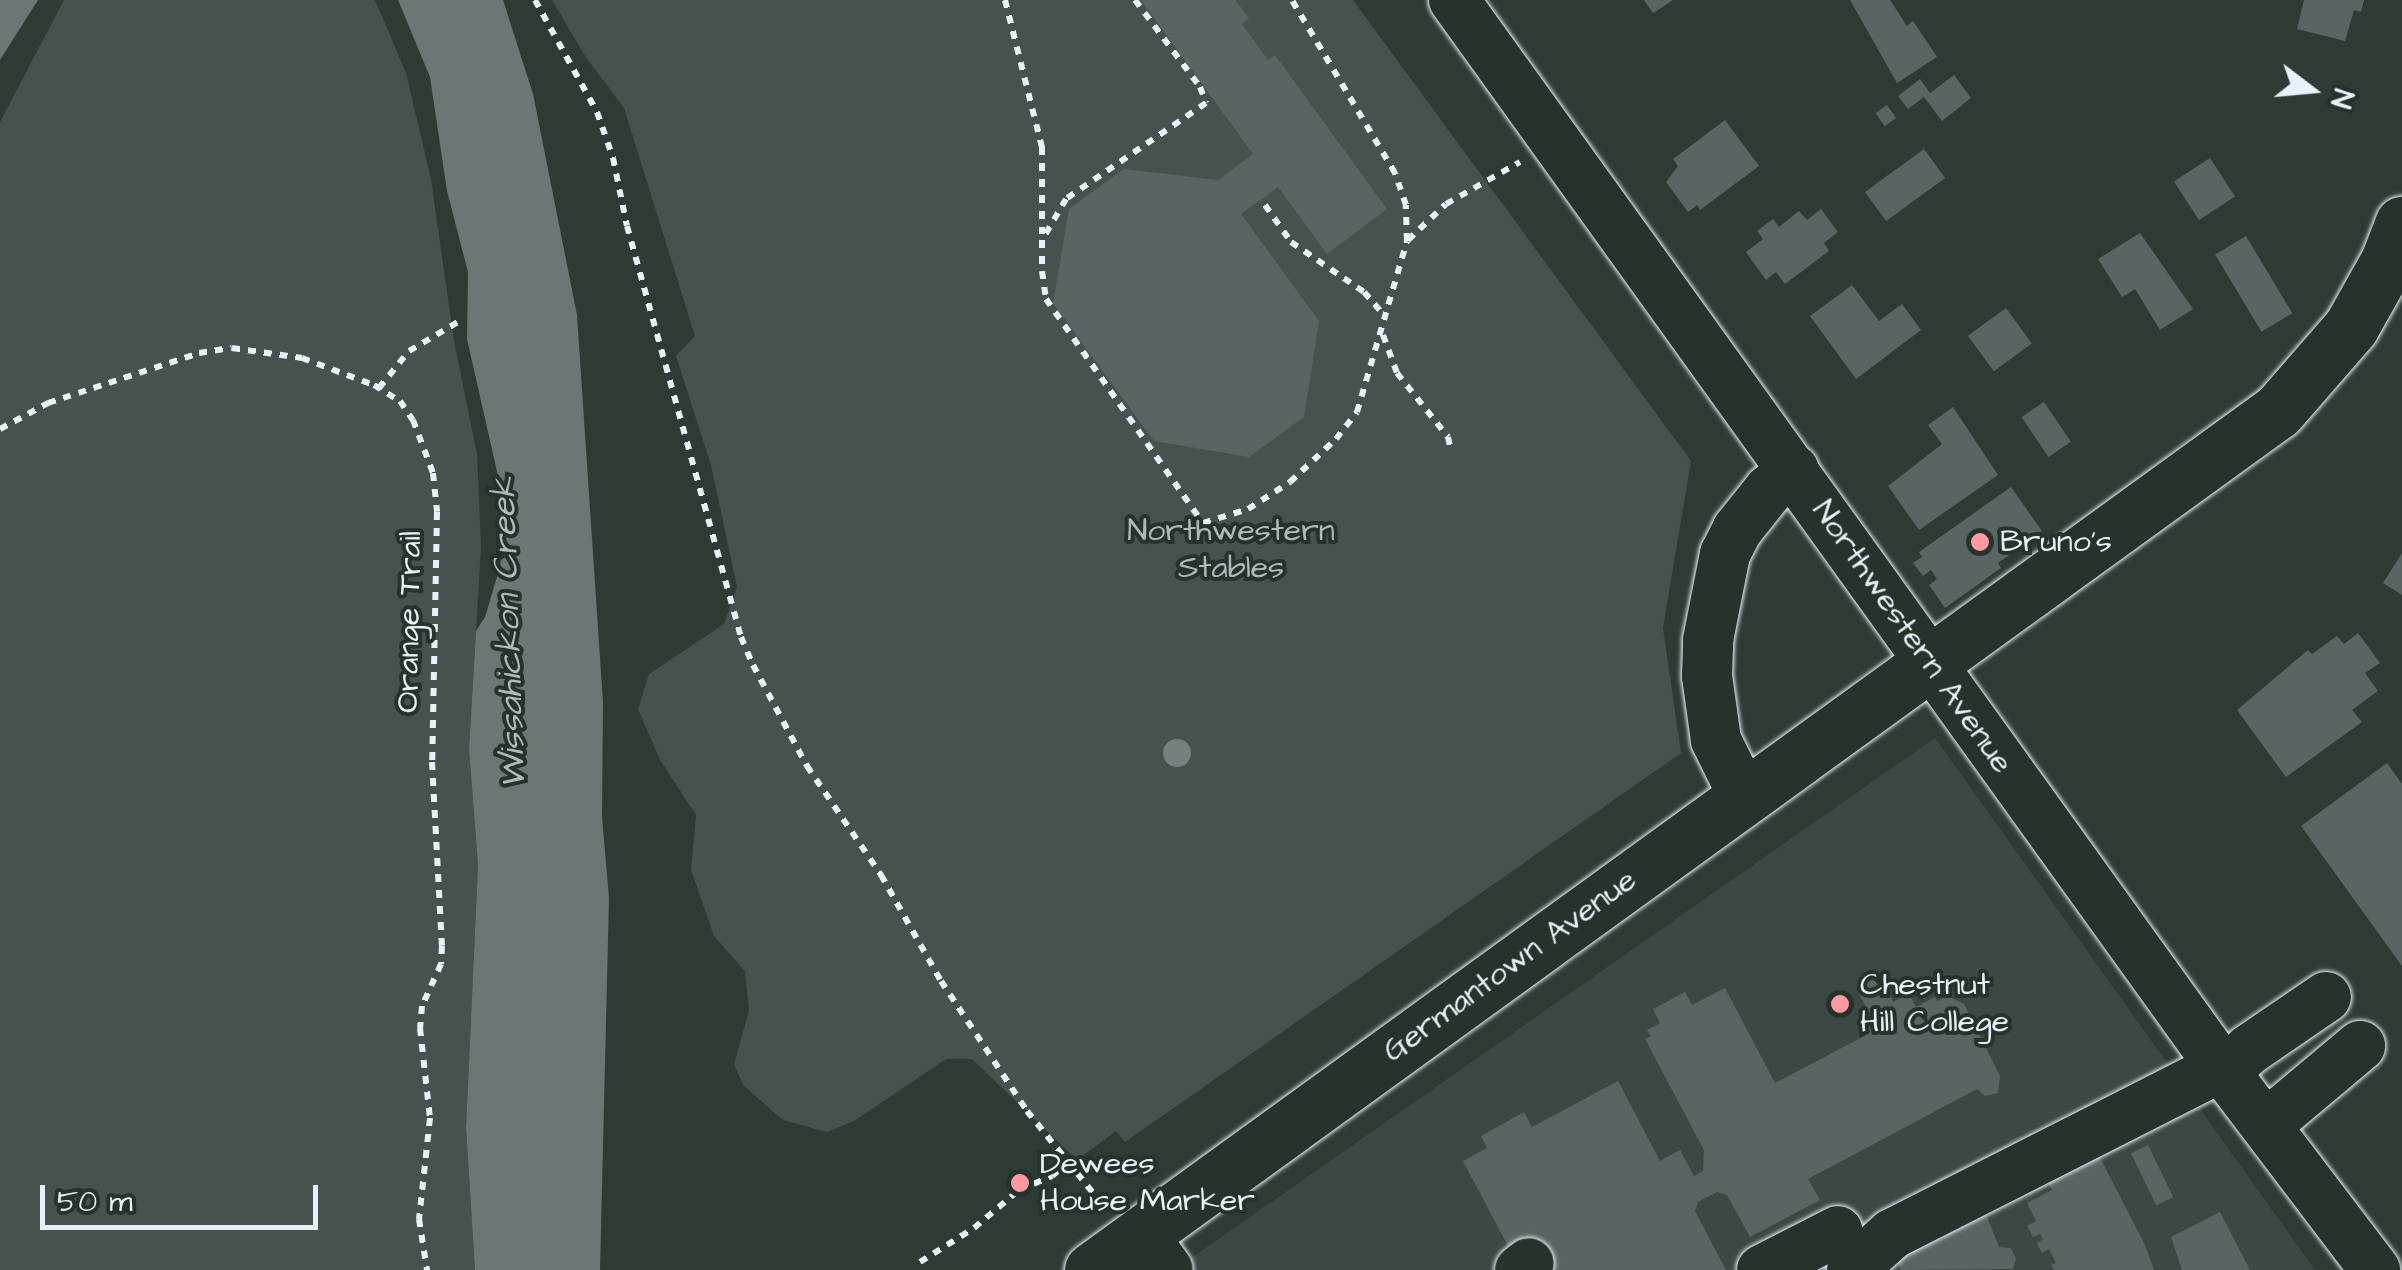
<!DOCTYPE html>
<style>
body{margin:0}
#map{position:relative;width:2402px;height:1270px;overflow:hidden;background:#2e3b35;font-family:"Architects Daughter",sans-serif}
div>[style]{position:absolute}
.built>*{inset:0;background:#3b4843}
.green>*{inset:0;background:#45524e}
.water>*{inset:0;background:#6b7775}
.building>*{inset:0;background:#596563;transform-origin:0 0}
.path>*{height:6px;margin-top:-3px;transform-origin:0;background:repeating-linear-gradient(90deg,#e8f1f8 0 8px,transparent 0 16px)}
.roads{filter:drop-shadow(0 0 2px #e8f1f8) drop-shadow(0 0 2px #e8f1f8)}
.minor>*{height:50px;margin:-25px;padding:0 25px;transform-origin:25px;border-radius:25px;background:#26332d}
.major>*{height:55px;margin:-27.5px;padding:0 27.5px;transform-origin:27.5px;border-radius:27.5px;background:#26332d}
.trees>*{width:28px;height:28px;margin:-14px;border-radius:50%;background:#75807f}
.dots>*{width:28px;height:28px;translate:-50% -50%;box-sizing:border-box;border:5px solid #26332d;border-radius:50%}
span{translate:-50% -50%;white-space:nowrap;text-align:center;line-height:1.15;-webkit-text-stroke:8px #26332d;paint-order:stroke}
.park-label{font-size:32px;color:#afb9bc}
.poi-label{font-size:32px;color:#e8f1f8}
.left{translate:0 -50%;text-align:left}
.street-label{font-size:32px;color:#e8f1f8}
.water-label{font-size:35px;color:#b0babd;font-style:italic}
.north{position:absolute;left:2262px;top:40px;width:100px;height:100px;-webkit-text-stroke:8px #26332d;paint-order:stroke;rotate:106deg;font-size:28px;font-weight:700;line-height:40px;text-align:center;color:#e8f1f8}
.north::after{content:'';display:block;margin:auto;width:35px;height:45px;background:#e8f1f8;clip-path:polygon(50% 0,100% 100%,50% 72%,0 100%)}
.scale{position:absolute;left:40px;top:1185px;width:278px;height:45px;box-sizing:border-box;border:5px solid #e8f1f8;border-top:0;padding-left:12px;font-size:30px;line-height:35px;white-space:nowrap;color:#e8f1f8;-webkit-text-stroke:8px #26332d;paint-order:stroke}
</style>
<div id="map">
<div class="built">
<i style="clip-path:polygon(1935px 738px,2315px 1270px,1174px 1270px)"></i>
</div>
<div class="green">
<i style="clip-path:polygon(64px 0,375px 0,406px 73px,431px 179px,454px 341px,477px 454px,481px 547px,469px 749px,478px 865px,466px 1128px,475px 1270px,0 1270px,0 122px)"></i>
<i style="clip-path:polygon(552px 0,1353px 0,1691px 461px,1663px 628px,1681px 753px,1125px 1142px,1116px 1131px,1077px 1160px,972px 1059px,946px 1059px,854px 1121px,827px 1132px,783px 1120px,744px 1086px,734px 1065px,749px 1010px,745px 971px,714px 936px,691px 870px,696px 815px,660px 760px,638px 709px,649px 674px,724px 624px,737px 587px,711px 465px,676px 356px,695px 336px,624px 108px,585px 56px)"></i>
</div>
<div class="water">
<i style="clip-path:polygon(0 0,38px 0,0 60px)"></i>
<i style="clip-path:polygon(398px 0,503px 0,533px 94px,577px 315px,603px 703px,602px 817px,609px 898px,600px 1270px,475px 1270px,466px 1128px,478px 865px,469px 749px,476px 631px,485px 617px,500px 567px,505px 507px,467px 339px,468px 272px,447px 191px,430px 77px)"></i>
</div>
<div class="building">
<i style="clip-path:polygon(1141px 0,1235px 0,1249px 18px,1242px 24px,1268px 60px,1275px 55px,1387px 209px,1327px 254px,1278px 187px,1241px 214px,1319px 321px,1304px 417px,1249px 457px,1154px 441px,1053px 303px,1069px 209px,1124px 169px,1218px 180px,1253px 154px)"></i>
<i style="clip-path:polygon(1644px 0,1673px 0,1653px 13px)"></i>
<i style="clip-path:polygon(1850px 0,1890px 0,1907px 26px,1913px 21px,1937px 57px,1897px 83px)"></i>
<i style="clip-path:polygon(2304px 0,2364px 0,2361px 12px,2354px 10px,2345px 41px,2297px 29px)"></i>
<i style="clip-path:polygon(1954px 75px,1971px 98px,1942px 121px,1924px 97px,1908px 109px,1898px 96px,1920px 79px,1930px 93px)"></i>
<i style="left:1887px;top:105px;width:16px;height:14px;rotate:55deg"></i>
<i style="clip-path:polygon(1725px 120px,1759px 166px,1700px 210px,1697px 205px,1688px 212px,1666px 182px,1678px 166px,1673px 159px)"></i>
<i style="left:1924px;top:149px;width:36px;height:73px;rotate:54deg"></i>
<i style="left:2210px;top:158px;width:46px;height:43px;rotate:57deg"></i>
<i style="clip-path:polygon(1821px 209px,1838px 232px,1824px 243px,1829px 251px,1785px 284px,1776px 272px,1766px 280px,1746px 252px,1763px 239px,1757px 231px,1773px 219px,1779px 227px,1799px 211px,1807px 220px)"></i>
<i style="clip-path:polygon(2140px 233px,2193px 309px,2160px 330px,2135px 289px,2122px 297px,2098px 259px)"></i>
<i style="left:2246px;top:236px;width:90px;height:36px;rotate:59deg"></i>
<i style="clip-path:polygon(1852px 285px,1879px 321px,1902px 304px,1921px 330px,1856px 379px,1810px 316px)"></i>
<i style="left:2006px;top:308px;width:44px;height:47px;rotate:54deg"></i>
<i style="left:2044px;top:402px;width:48px;height:27px;rotate:56deg"></i>
<i style="clip-path:polygon(1953px 407px,1998px 475px,1919px 530px,1888px 486px,1942px 444px,1928px 425px)"></i>
<i style="clip-path:polygon(2011px 487px,2042px 531px,1998px 563px,2001px 568px,1945px 608px,1929px 585px,1937px 579px,1931px 570px,1923px 576px,1913px 563px,1922px 557px,1919px 552px)"></i>
<i style="clip-path:polygon(2402px 553px,2402px 595px,2383px 583px)"></i>
<i style="clip-path:polygon(2358px 633px,2380px 663px,2365px 673px,2378px 691px,2352px 710px,2362px 722px,2286px 777px,2237px 710px,2308px 650px,2312px 654px,2337px 636px,2344px 644px)"></i>
<i style="clip-path:polygon(2387px 763px,2402px 784px,2402px 966px,2301px 826px)"></i>
<i style="clip-path:polygon(1872px 980px,1883px 982px,1893px 1002px,1909px 993px,1916px 1007px,1935px 997px,1937px 1001px,1948px 996px,1964px 1004px,2000px 1076px,1998px 1093px,1985px 1096px,1977px 1089px,1808px 1179px,1820px 1200px,1750px 1237px,1727px 1195px,1717px 1192px,1698px 1202px,1695px 1211px,1726px 1270px,1552px 1270px,1535px 1237px,1510px 1250px,1463px 1161px,1487px 1148px,1481px 1136px,1524px 1112px,1532px 1127px,1618px 1081px,1660px 1161px,1680px 1150px,1694px 1176px,1703px 1171px,1704px 1150px,1645px 1039px,1651px 1036px,1647px 1030px,1660px 1023px,1653px 1009px,1685px 992px,1692px 1005px,1725px 988px,1775px 1083px,1868px 1034px,1865px 1029px,1876px 1024px,1859px 994px,1862px 985px)"></i>
<i style="left:2148px;top:1145px;width:58px;height:19px;rotate:64deg"></i>
<i style="clip-path:polygon(2095px 1148px,2145px 1245px,2154px 1270px,2054px 1270px,2051px 1265px,2056px 1263px,2049px 1249px,2042px 1253px,2037px 1243px,2043px 1239px,2040px 1234px,2033px 1237px,2027px 1226px,2036px 1221px,2027px 1203px,2052px 1190px,2043px 1174px)"></i>
<i style="clip-path:polygon(1984px 1209px,1999px 1247px,2011px 1248px,2016px 1259px,2013px 1269px,1901px 1270px,1893px 1253px)"></i>
<i style="clip-path:polygon(2220px 1212px,2250px 1270px,2182px 1270px,2171px 1237px)"></i>
</div>
<div class="path">
<i style="left:535px;top:0;width:128px;rotate:61deg"></i>
<i style="left:597px;top:112px;width:49px;rotate:70.8deg"></i>
<i style="left:613px;top:158px;width:69px;rotate:78.4deg"></i>
<i style="left:627px;top:226px;width:427px;rotate:74.5deg"></i>
<i style="left:741px;top:637px;width:30px;rotate:67deg"></i>
<i style="left:753px;top:665px;width:115px;rotate:61.9deg"></i>
<i style="left:807px;top:766px;width:132px;rotate:55.8deg"></i>
<i style="left:881px;top:875px;width:122px;rotate:60.5deg"></i>
<i style="left:941px;top:981px;width:156px;rotate:56.5deg"></i>
<i style="left:1027px;top:1111px;width:126px;rotate:51.1deg"></i>
<i style="left:1005px;top:0;width:152px;rotate:75.9deg"></i>
<i style="left:1042px;top:147px;width:87px;rotate:90deg"></i>
<i style="left:1135px;top:0;width:109px;rotate:53.2deg"></i>
<i style="left:1200px;top:87px;width:17px;rotate:69deg"></i>
<i style="left:1206px;top:103px;width:170px;rotate:145.6deg"></i>
<i style="left:1066px;top:199px;width:48px;rotate:120.3deg"></i>
<i style="left:1042px;top:240px;width:31px;rotate:90deg"></i>
<i style="left:1042px;top:271px;width:28px;rotate:82deg"></i>
<i style="left:1046px;top:299px;width:274px;rotate:55deg"></i>
<i style="left:1203px;top:523px;width:47px;rotate:-17.3deg"></i>
<i style="left:1248px;top:509px;width:50px;rotate:-32.7deg"></i>
<i style="left:1290px;top:482px;width:63px;rotate:-43.1deg"></i>
<i style="left:1336px;top:439px;width:34px;rotate:-52deg"></i>
<i style="left:1357px;top:412px;width:178px;rotate:-73.7deg"></i>
<i style="left:1407px;top:241px;width:36px;rotate:-92deg"></i>
<i style="left:1406px;top:205px;width:34px;rotate:-109deg"></i>
<i style="left:1395px;top:173px;width:201px;rotate:-120.8deg"></i>
<i style="left:1265px;top:205px;width:45px;rotate:54.9deg"></i>
<i style="left:1291px;top:242px;width:88px;rotate:34.4deg"></i>
<i style="left:1364px;top:292px;width:30px;rotate:49deg"></i>
<i style="left:1408px;top:240px;width:52px;rotate:-43.5deg"></i>
<i style="left:1446px;top:204px;width:85px;rotate:-29.6deg"></i>
<i style="left:1383px;top:335px;width:40px;rotate:69.8deg"></i>
<i style="left:1397px;top:373px;width:82px;rotate:51.4deg"></i>
<i style="left:1448px;top:437px;width:14px;rotate:78deg"></i>
<i style="left:379px;top:388px;width:48px;rotate:-51deg"></i>
<i style="left:409px;top:351px;width:63px;rotate:-30.7deg"></i>
<i style="left:0;top:429px;width:55px;rotate:-28.4deg"></i>
<i style="left:48px;top:403px;width:159px;rotate:-18.3deg"></i>
<i style="left:199px;top:353px;width:33px;rotate:-9deg"></i>
<i style="left:232px;top:348px;width:71px;rotate:8.1deg"></i>
<i style="left:302px;top:358px;width:77px;rotate:20.6deg"></i>
<i style="left:374px;top:385px;width:31px;rotate:32deg"></i>
<i style="left:400px;top:401px;width:23px;rotate:56deg"></i>
<i style="left:413px;top:420px;width:57px;rotate:69.3deg"></i>
<i style="left:433px;top:473px;width:39px;rotate:84deg"></i>
<i style="left:437px;top:512px;width:250px;rotate:91.1deg"></i>
<i style="left:432px;top:762px;width:184px;rotate:86.9deg"></i>
<i style="left:442px;top:946px;width:18px;rotate:93deg"></i>
<i style="left:441px;top:964px;width:46px;rotate:114.3deg"></i>
<i style="left:422px;top:1006px;width:22px;rotate:95deg"></i>
<i style="left:420px;top:1028px;width:91px;rotate:83.7deg"></i>
<i style="left:430px;top:1118px;width:102px;rotate:96.2deg"></i>
<i style="left:419px;top:1219px;width:52px;rotate:81.1deg"></i>
<i style="left:920px;top:1262px;width:64px;rotate:-32.2deg"></i>
<i style="left:974px;top:1228px;width:59px;rotate:-40.2deg"></i>
<i style="left:1019px;top:1190px;width:36px;rotate:-23deg"></i>
<i style="left:1052px;top:1176px;width:23px;rotate:-41deg"></i>
</div>
<div class="roads">
<div class="minor">
<i style="left:1454px;top:0;width:1314px;rotate:54.29deg"></i>
<i style="left:2221px;top:1067px;width:255px;rotate:52.8deg"></i>
<i style="left:1744px;top:797px;width:64px;rotate:-116.2deg"></i>
<i style="left:1716px;top:740px;width:65px;rotate:-98deg"></i>
<i style="left:1707px;top:676px;width:36px;rotate:-88deg"></i>
<i style="left:1708px;top:640px;width:88px;rotate:-78.8deg"></i>
<i style="left:1725px;top:554px;width:27px;rotate:-63deg"></i>
<i style="left:1737px;top:530px;width:51px;rotate:-51.3deg"></i>
<i style="left:1769px;top:490px;width:32px;rotate:-39deg"></i>
<i style="left:2225px;top:1072px;width:34px;rotate:-43deg"></i>
<i style="left:2250px;top:1049px;width:92px;rotate:-34.4deg"></i>
<i style="left:2266px;top:1125px;width:123px;rotate:-40deg"></i>
<i style="left:1142px;top:1234px;width:44px;rotate:54.2deg"></i>
<i style="left:1520px;top:1270px;width:11px;rotate:-38deg"></i>
<i style="left:1762px;top:1270px;width:85px;rotate:-27.2deg"></i>
<i style="left:1852px;top:1270px;width:54px;rotate:-42deg"></i>
<i style="left:1892px;top:1234px;width:369px;rotate:-26.9deg"></i>
</div>
<div class="major">
<i style="left:1092px;top:1270px;width:1464px;rotate:-35.92deg"></i>
<i style="left:2278px;top:411px;width:111px;rotate:-49deg"></i>
<i style="left:2351px;top:327px;width:76px;rotate:-60.7deg"></i>
<i style="left:2388px;top:261px;width:40px;rotate:-69deg"></i>
</div>
</div>
<div class="trees">
<i style="left:1177px;top:753px"></i>
</div>
<div class="dots">
<i style="left:1980px;top:542px;background:#ff9aa2"></i>
<i style="left:1840px;top:1004px;background:#ff9aa2"></i>
<i style="left:1020px;top:1183px;background:#ff9aa2"></i>
</div>
<div class="park-label">
<span style="left:1231px;top:550px">Northwestern<br>Stables</span>
</div>
<div class="poi-label">
<span class="left" style="left:2000px;top:542px">Bruno's</span>
<span class="left" style="left:1860px;top:1004px">Chestnut<br>Hill College</span>
<span class="left" style="left:1040px;top:1183px">Dewees<br>House Marker</span>
</div>
<div class="street-label">
<span style="left:410px;top:622px;rotate:-89deg">Orange Trail</span>
<span style="left:1912px;top:637px;rotate:55deg">Northwestern Avenue</span>
<span style="left:1510px;top:966px;rotate:-36deg">Germantown Avenue</span>
</div>
<div class="water-label">
<span style="left:509px;top:633px;rotate:-92deg">Wissahickon Creek</span>
</div>
<div class="north">N</div>
<div class="scale">50 m</div>
</div>
